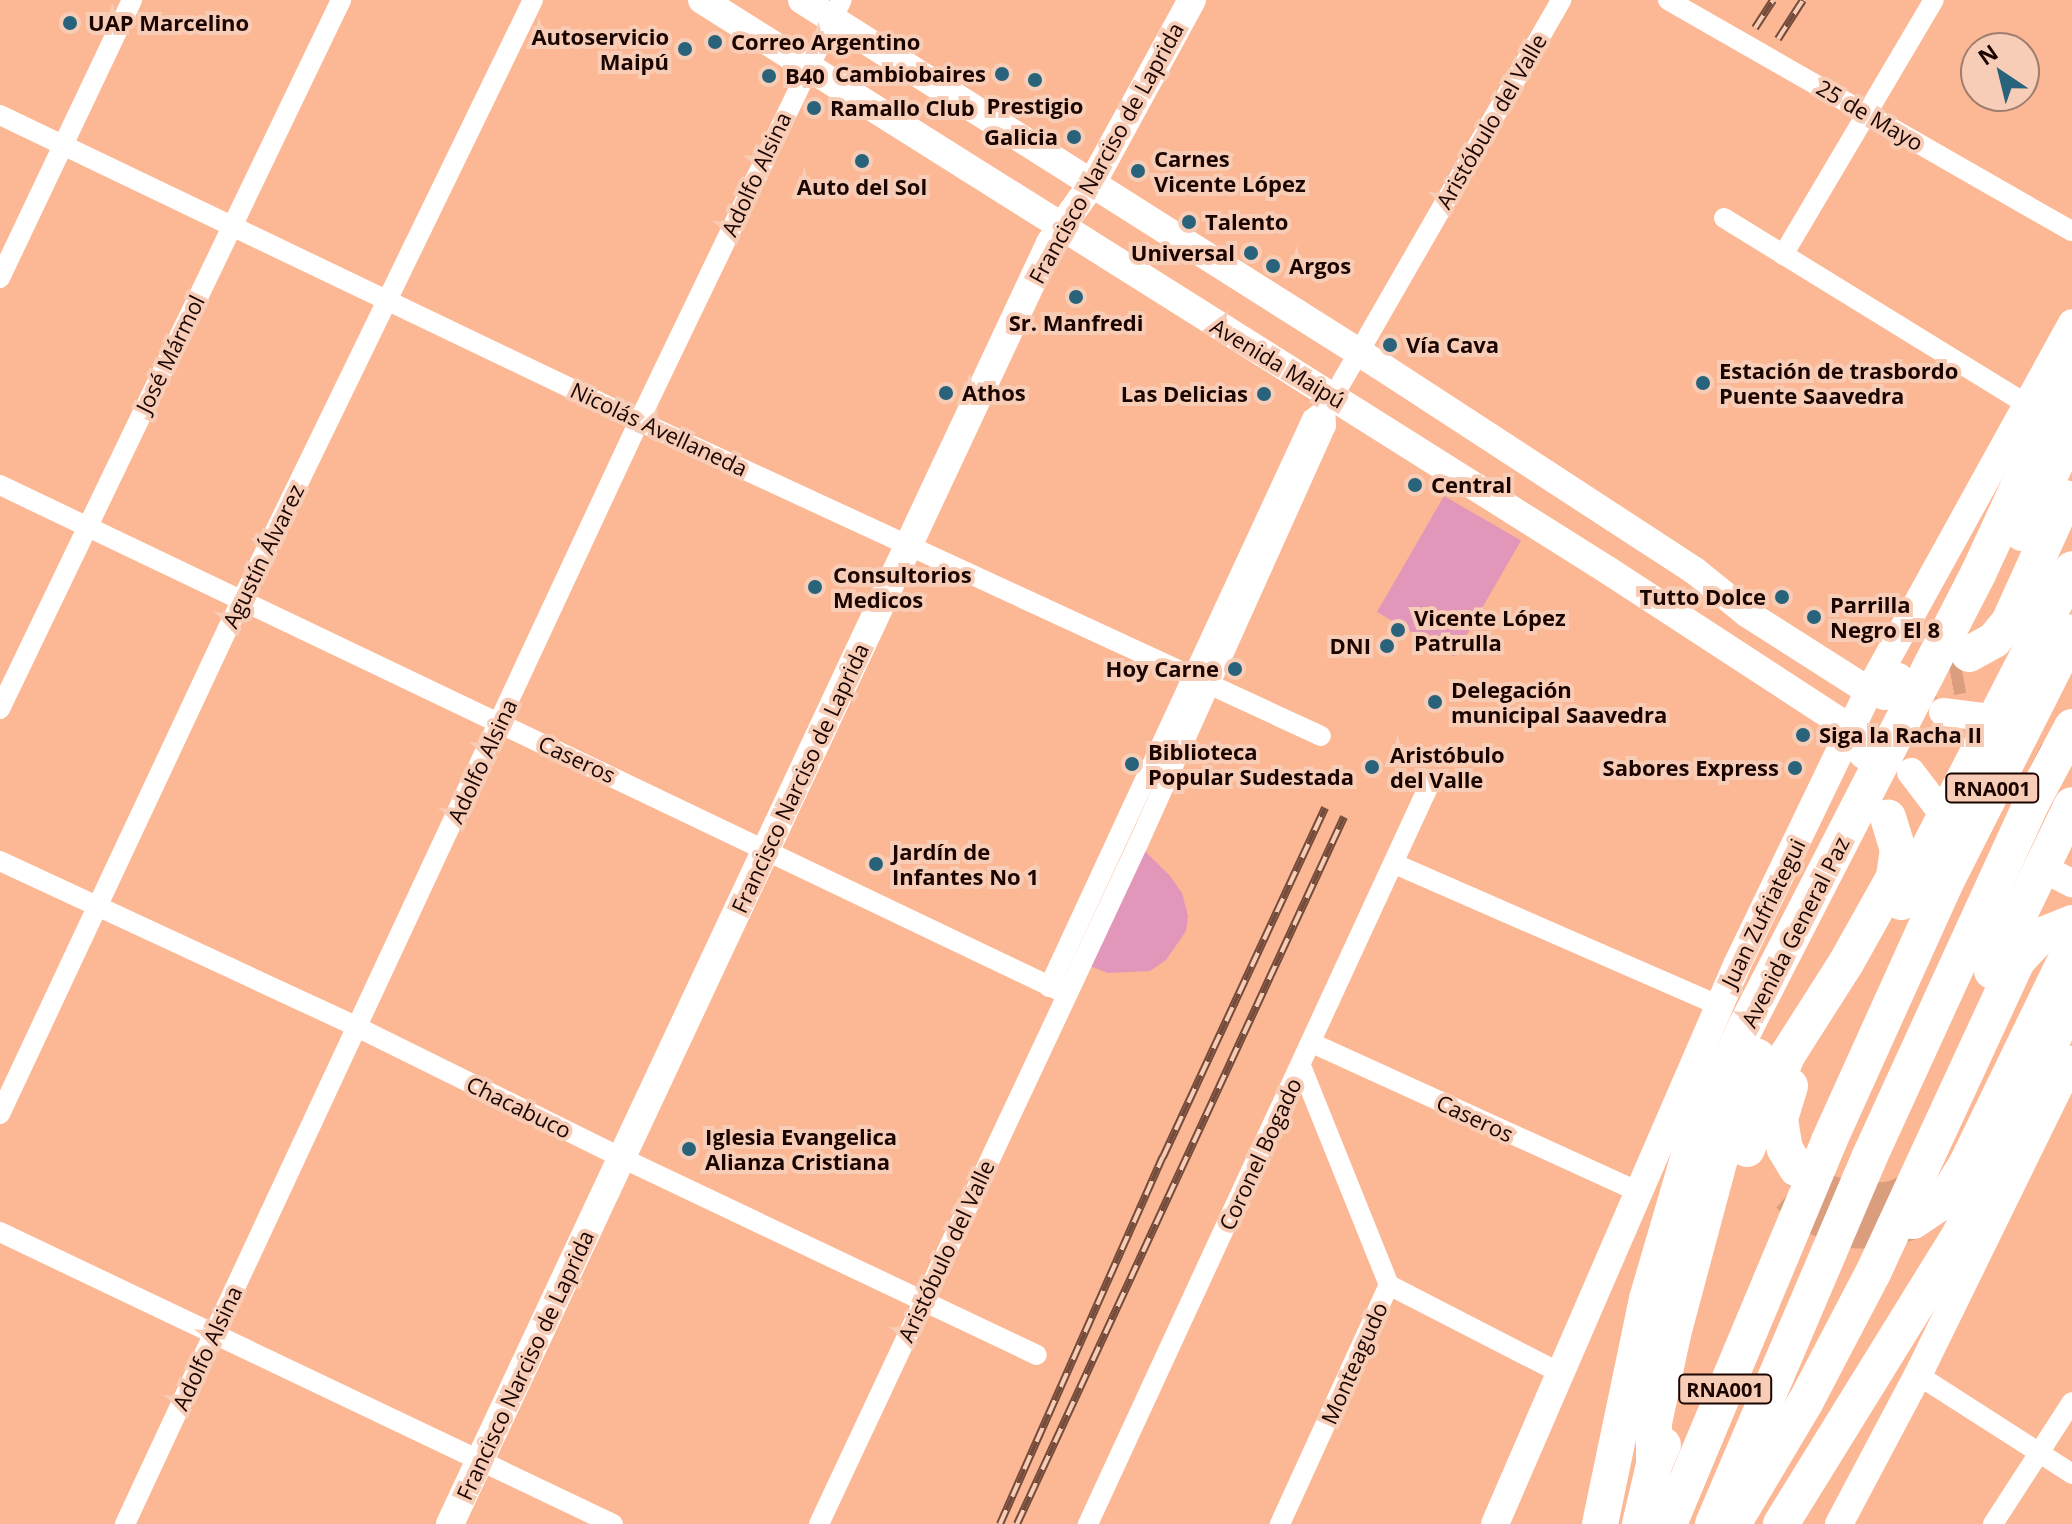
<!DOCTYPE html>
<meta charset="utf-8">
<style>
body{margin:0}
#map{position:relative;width:2072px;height:1524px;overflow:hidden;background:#fcb894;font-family:"Open Sans",sans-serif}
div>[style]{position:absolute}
.green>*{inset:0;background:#e196ba;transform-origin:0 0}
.secondary-tunnel>*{height:28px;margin-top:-14px;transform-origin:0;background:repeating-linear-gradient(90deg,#da9d7e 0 28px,transparent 0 42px)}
.highway-tunnel>*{height:36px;margin-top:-18px;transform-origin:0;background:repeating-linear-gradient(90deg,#da9d7e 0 36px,transparent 0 54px)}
.street>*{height:20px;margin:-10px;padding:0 10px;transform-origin:10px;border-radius:10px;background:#fff}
.secondary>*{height:28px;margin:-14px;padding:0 14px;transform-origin:14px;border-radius:14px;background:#fff}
.highway>*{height:36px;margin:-18px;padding:0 18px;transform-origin:18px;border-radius:18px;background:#fff}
.rail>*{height:8px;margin-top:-4px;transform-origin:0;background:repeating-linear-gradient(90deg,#f7cdb7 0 15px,#754c3b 0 30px);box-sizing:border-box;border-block:2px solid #754c3b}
.dots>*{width:22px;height:22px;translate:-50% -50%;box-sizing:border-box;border:4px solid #f7cdb7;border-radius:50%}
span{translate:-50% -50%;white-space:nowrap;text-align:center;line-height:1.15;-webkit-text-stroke:8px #f7cdb7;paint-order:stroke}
.shield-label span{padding:2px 6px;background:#f7cdb7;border:2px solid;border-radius:6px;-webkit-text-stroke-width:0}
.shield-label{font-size:20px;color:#1b0500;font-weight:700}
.poi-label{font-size:22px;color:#1b0500;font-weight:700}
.left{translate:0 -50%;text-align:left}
.right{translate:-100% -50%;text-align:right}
.street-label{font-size:22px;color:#1b0500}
.north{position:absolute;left:1960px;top:32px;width:80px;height:80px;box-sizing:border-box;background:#f7cdb7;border:2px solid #9f7d6e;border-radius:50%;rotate:325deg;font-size:22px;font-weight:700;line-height:32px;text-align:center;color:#1b0500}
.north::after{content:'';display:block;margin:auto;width:28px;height:36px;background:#28627b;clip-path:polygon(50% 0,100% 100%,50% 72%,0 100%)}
</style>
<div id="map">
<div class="green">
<i style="left:1444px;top:496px;width:89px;height:134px;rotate:30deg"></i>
<i style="clip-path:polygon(1138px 844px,1170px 876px,1182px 893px,1188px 916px,1186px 931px,1166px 960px,1150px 971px,1108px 973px,1082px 963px)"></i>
</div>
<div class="secondary-tunnel">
<i style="left:1998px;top:737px;width:83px;rotate:27.2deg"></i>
</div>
<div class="highway-tunnel">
<i style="left:1898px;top:687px;width:66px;rotate:-10.5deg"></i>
<i style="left:1797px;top:1169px;width:36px;rotate:39deg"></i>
<i style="left:1825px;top:1192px;width:36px;rotate:16deg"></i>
<i style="left:1860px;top:1202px;width:33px;rotate:-5deg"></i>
<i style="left:1893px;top:1199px;width:38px;rotate:-25deg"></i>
<i style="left:1788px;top:1194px;width:32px;rotate:41deg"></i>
<i style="left:1812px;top:1215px;width:37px;rotate:24deg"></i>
<i style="left:1846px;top:1230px;width:38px;rotate:2deg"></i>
<i style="left:1884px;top:1231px;width:31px;rotate:-19deg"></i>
</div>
<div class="street">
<i style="left:1668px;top:0;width:465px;rotate:29.8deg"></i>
<i style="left:0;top:115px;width:708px;rotate:25.59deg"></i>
<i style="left:639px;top:421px;width:751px;rotate:24.79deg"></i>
<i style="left:1724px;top:218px;width:353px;rotate:31.6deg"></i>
<i style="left:1783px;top:255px;width:296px;rotate:-59.4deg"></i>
<i style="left:0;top:278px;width:308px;rotate:-64.6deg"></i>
<i style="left:0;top:485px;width:1181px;rotate:25.52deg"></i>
<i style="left:0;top:709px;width:787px;rotate:-64.31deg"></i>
<i style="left:0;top:861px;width:394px;rotate:24.9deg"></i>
<i style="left:357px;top:1027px;width:296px;rotate:26.3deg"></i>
<i style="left:622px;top:1158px;width:459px;rotate:25.4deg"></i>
<i style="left:1395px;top:864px;width:352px;rotate:23.6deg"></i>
<i style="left:1049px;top:987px;width:626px;rotate:-65.15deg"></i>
<i style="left:1312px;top:419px;width:16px;rotate:-38deg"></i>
<i style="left:1325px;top:409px;width:14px;rotate:-56deg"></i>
<i style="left:1333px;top:397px;width:458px;rotate:-60.1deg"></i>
<i style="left:1312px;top:1043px;width:359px;rotate:24.5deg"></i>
<i style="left:0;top:1114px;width:537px;rotate:-64.87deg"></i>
<i style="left:228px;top:628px;width:698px;rotate:-64.1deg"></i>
<i style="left:0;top:1232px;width:679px;rotate:25.47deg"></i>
<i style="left:1389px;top:1285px;width:195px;rotate:27.2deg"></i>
<i style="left:1918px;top:1375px;width:183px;rotate:32.7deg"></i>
<i style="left:125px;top:1524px;width:1217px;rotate:-65.01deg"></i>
<i style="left:639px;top:421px;width:467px;rotate:-64.3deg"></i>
<i style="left:819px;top:1524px;width:751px;rotate:-64.87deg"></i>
<i style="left:1138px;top:844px;width:458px;rotate:-65.8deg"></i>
<i style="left:1326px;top:426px;width:17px;rotate:-93deg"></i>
<i style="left:1088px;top:1524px;width:816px;rotate:-65.22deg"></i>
<i style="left:1280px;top:1524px;width:263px;rotate:-65.5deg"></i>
<i style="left:1389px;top:1285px;width:236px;rotate:-111.9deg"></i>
<i style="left:1993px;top:1524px;width:145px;rotate:-57.1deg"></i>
</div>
<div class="secondary">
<i style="left:702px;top:0;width:1072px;rotate:32.19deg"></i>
<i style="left:1609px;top:571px;width:308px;rotate:33.1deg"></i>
<i style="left:802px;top:0;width:683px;rotate:32.32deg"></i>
<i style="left:1379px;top:365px;width:377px;rotate:33.1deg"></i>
<i style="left:1695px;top:571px;width:68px;rotate:39.1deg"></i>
<i style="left:1748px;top:614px;width:143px;rotate:32.5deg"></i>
<i style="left:1869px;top:691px;width:16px;rotate:18deg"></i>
<i style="left:1943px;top:712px;width:38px;rotate:7deg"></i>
<i style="left:1911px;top:772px;width:43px;rotate:52.6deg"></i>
<i style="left:2048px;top:871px;width:27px;rotate:27deg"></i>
<i style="left:450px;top:1524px;width:1415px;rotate:-64.9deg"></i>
<i style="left:1050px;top:243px;width:71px;rotate:-54.7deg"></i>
<i style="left:1091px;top:185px;width:211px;rotate:-61.4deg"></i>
<i style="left:1495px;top:1524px;width:609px;rotate:-66.59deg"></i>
<i style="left:1737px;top:965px;width:304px;rotate:-64.3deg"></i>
<i style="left:1869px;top:691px;width:420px;rotate:-61.1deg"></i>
<i style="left:1839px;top:1524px;width:169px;rotate:-62.1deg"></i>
<i style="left:1918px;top:1375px;width:351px;rotate:-63.9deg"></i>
</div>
<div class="highway">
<i style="left:2022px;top:533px;width:114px;rotate:-64.1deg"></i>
<i style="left:1969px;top:654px;width:29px;rotate:-29deg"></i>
<i style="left:1994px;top:640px;width:23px;rotate:-50deg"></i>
<i style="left:2009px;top:622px;width:136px;rotate:-65.7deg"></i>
<i style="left:1869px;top:691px;width:30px;rotate:-20deg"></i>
<i style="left:1851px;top:729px;width:27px;rotate:57deg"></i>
<i style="left:1901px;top:902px;width:374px;rotate:-62.8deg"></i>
<i style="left:1992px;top:971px;width:184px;rotate:-64.3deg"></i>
<i style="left:1790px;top:1086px;width:34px;rotate:107deg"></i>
<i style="left:1780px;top:1119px;width:30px;rotate:81deg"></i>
<i style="left:1785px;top:1149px;width:23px;rotate:59deg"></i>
<i style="left:1747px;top:1149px;width:103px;rotate:-66.7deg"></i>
<i style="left:1788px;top:1054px;width:108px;rotate:-57.5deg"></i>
<i style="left:1846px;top:963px;width:98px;rotate:-60.8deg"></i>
<i style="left:1894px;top:877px;width:27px;rotate:-82deg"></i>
<i style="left:1898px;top:850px;width:34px;rotate:-107deg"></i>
<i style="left:1913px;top:1221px;width:37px;rotate:-34deg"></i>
<i style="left:1944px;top:1200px;width:41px;rotate:-57.8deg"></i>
<i style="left:1966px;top:1165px;width:242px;rotate:-64.1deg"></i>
<i style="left:1654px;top:1465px;width:42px;rotate:-90deg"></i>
<i style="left:1654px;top:1423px;width:91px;rotate:-77.9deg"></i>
<i style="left:1673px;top:1334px;width:182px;rotate:-75deg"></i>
<i style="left:1720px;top:1158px;width:108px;rotate:-69.9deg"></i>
<i style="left:1600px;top:1524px;width:230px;rotate:-78.2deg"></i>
<i style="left:1647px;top:1299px;width:168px;rotate:-73.7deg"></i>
<i style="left:1694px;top:1138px;width:123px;rotate:-65.1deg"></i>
<i style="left:1746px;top:1026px;width:508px;rotate:-62.83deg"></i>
<i style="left:1978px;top:574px;width:224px;rotate:-65.2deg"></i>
<i style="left:1640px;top:1524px;width:61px;rotate:-76.7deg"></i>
<i style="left:1654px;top:1465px;width:22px;rotate:-66deg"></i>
<i style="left:1669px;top:1524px;width:415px;rotate:-67.3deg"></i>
<i style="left:1829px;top:1141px;width:280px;rotate:-65.7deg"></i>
<i style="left:1944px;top:886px;width:284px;rotate:-63.2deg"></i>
<i style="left:1713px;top:1524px;width:398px;rotate:-66.9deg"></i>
<i style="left:1869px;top:1158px;width:392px;rotate:-65.4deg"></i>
<i style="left:2032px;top:802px;width:85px;rotate:-61.9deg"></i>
<i style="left:1733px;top:1524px;width:143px;rotate:-59.3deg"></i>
<i style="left:1806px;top:1401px;width:144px;rotate:-62.4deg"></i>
<i style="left:1873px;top:1273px;width:344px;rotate:-65.2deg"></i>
<i style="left:2017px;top:961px;width:34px;rotate:-47deg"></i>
<i style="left:2040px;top:936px;width:35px;rotate:-22deg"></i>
<i style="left:1781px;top:1524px;width:343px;rotate:-58.3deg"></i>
<i style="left:1961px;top:1232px;width:66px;rotate:-61.9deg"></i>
<i style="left:1992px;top:1174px;width:194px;rotate:-65.7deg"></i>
</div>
<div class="rail">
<i style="left:1755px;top:28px;width:33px;rotate:-57deg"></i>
<i style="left:1778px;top:39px;width:46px;rotate:-57.3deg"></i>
<i style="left:1000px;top:1524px;width:402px;rotate:-66.1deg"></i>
<i style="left:1163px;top:1157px;width:385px;rotate:-65.1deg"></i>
<i style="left:1017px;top:1524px;width:779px;rotate:-65.18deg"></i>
</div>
<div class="dots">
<i style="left:70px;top:23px;background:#28627b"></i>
<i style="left:715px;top:42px;background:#28627b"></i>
<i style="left:685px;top:49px;background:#28627b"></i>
<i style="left:1002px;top:74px;background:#28627b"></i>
<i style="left:769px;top:76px;background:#28627b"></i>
<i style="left:1035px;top:80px;background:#28627b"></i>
<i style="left:814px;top:108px;background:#28627b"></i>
<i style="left:1074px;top:137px;background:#28627b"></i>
<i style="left:862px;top:161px;background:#28627b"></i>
<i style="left:1138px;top:171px;background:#28627b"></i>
<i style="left:1189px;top:222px;background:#28627b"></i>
<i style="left:1251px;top:253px;background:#28627b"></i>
<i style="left:1273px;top:266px;background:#28627b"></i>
<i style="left:1076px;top:297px;background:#28627b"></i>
<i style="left:1390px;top:345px;background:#28627b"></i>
<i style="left:1703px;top:383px;background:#28627b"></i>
<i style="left:946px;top:393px;background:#28627b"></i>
<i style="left:1264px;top:394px;background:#28627b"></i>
<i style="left:1415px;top:485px;background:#28627b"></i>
<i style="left:815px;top:587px;background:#28627b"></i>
<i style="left:1782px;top:597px;background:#28627b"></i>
<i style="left:1814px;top:617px;background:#28627b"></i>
<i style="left:1398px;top:630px;background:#28627b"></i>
<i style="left:1387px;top:646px;background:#28627b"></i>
<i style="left:1235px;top:669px;background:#28627b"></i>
<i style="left:1435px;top:702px;background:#28627b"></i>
<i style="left:1803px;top:735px;background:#28627b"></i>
<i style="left:1132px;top:764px;background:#28627b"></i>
<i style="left:1372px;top:767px;background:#28627b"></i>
<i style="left:1795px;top:768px;background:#28627b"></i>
<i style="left:876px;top:864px;background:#28627b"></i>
<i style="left:689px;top:1149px;background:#28627b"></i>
</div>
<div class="shield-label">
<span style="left:1992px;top:788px">RNA001</span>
<span style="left:1725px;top:1389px">RNA001</span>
</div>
<div class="poi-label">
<span class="left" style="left:88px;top:23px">UAP Marcelino</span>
<span class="right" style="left:669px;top:49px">Autoservicio<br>Maipú</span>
<span class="left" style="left:731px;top:42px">Correo Argentino</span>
<span class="right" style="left:986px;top:74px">Cambiobaires</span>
<span class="left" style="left:785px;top:76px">B40</span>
<span style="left:1035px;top:106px">Prestigio</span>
<span class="left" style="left:830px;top:108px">Ramallo Club</span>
<span class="right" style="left:1058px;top:137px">Galicia</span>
<span class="left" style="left:1154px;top:171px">Carnes<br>Vicente López</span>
<span style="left:862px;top:187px">Auto del Sol</span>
<span class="left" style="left:1205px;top:222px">Talento</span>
<span class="right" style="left:1235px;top:253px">Universal</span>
<span class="left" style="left:1289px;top:266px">Argos</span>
<span style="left:1076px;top:323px">Sr. Manfredi</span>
<span class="left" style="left:1406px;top:345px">Vía Cava</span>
<span class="left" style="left:1719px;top:383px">Estación de trasbordo<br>Puente Saavedra</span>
<span class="left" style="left:962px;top:393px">Athos</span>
<span class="right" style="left:1248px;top:394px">Las Delicias</span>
<span class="left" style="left:1431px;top:485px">Central</span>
<span class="left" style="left:833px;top:587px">Consultorios<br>Medicos</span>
<span class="right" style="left:1766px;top:597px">Tutto Dolce</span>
<span class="left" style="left:1830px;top:617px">Parrilla<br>Negro El 8</span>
<span class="left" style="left:1414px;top:630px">Vicente López<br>Patrulla</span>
<span class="right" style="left:1371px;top:646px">DNI</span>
<span class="right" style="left:1219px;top:669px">Hoy Carne</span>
<span class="left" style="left:1451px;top:702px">Delegación<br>municipal Saavedra</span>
<span class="left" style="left:1819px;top:735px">Siga la Racha II</span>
<span class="left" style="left:1148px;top:764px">Biblioteca<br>Popular Sudestada</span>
<span class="left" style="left:1390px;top:767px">Aristóbulo<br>del Valle</span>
<span class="right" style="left:1779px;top:768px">Sabores Express</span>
<span class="left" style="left:892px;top:864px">Jardín de<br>Infantes No 1</span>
<span class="left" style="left:705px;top:1149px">Iglesia Evangelica<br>Alianza Cristiana</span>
</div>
<div class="street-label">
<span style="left:1870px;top:115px;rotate:30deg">25 de Mayo</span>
<span style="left:1491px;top:121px;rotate:-60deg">Aristóbulo del Valle</span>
<span style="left:1106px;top:153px;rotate:-61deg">Francisco Narciso de Laprida</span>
<span style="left:756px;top:174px;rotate:-65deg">Adolfo Alsina</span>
<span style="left:170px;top:354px;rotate:-64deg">José Mármol</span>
<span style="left:1278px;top:363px;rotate:31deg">Avenida Maipú</span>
<span style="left:659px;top:429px;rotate:25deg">Nicolás Avellaneda</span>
<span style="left:263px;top:556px;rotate:-64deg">Agustín Álvarez</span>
<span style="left:577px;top:759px;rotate:25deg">Caseros</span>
<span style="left:482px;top:761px;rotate:-65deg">Adolfo Alsina</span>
<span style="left:800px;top:778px;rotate:-65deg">Francisco Narciso de Laprida</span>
<span style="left:1763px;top:913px;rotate:-64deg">Juan Zufriategui</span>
<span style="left:1795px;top:932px;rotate:-63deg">Avenida General Paz</span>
<span style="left:519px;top:1107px;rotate:26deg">Chacabuco</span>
<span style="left:1475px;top:1118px;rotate:25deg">Caseros</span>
<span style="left:1260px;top:1154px;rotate:-65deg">Coronel Bogado</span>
<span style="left:946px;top:1251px;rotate:-65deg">Aristóbulo del Valle</span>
<span style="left:207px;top:1348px;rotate:-65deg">Adolfo Alsina</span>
<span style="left:1354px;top:1363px;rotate:-66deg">Monteagudo</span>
<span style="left:525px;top:1365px;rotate:-65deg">Francisco Narciso de Laprida</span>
</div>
<div class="north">N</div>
</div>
